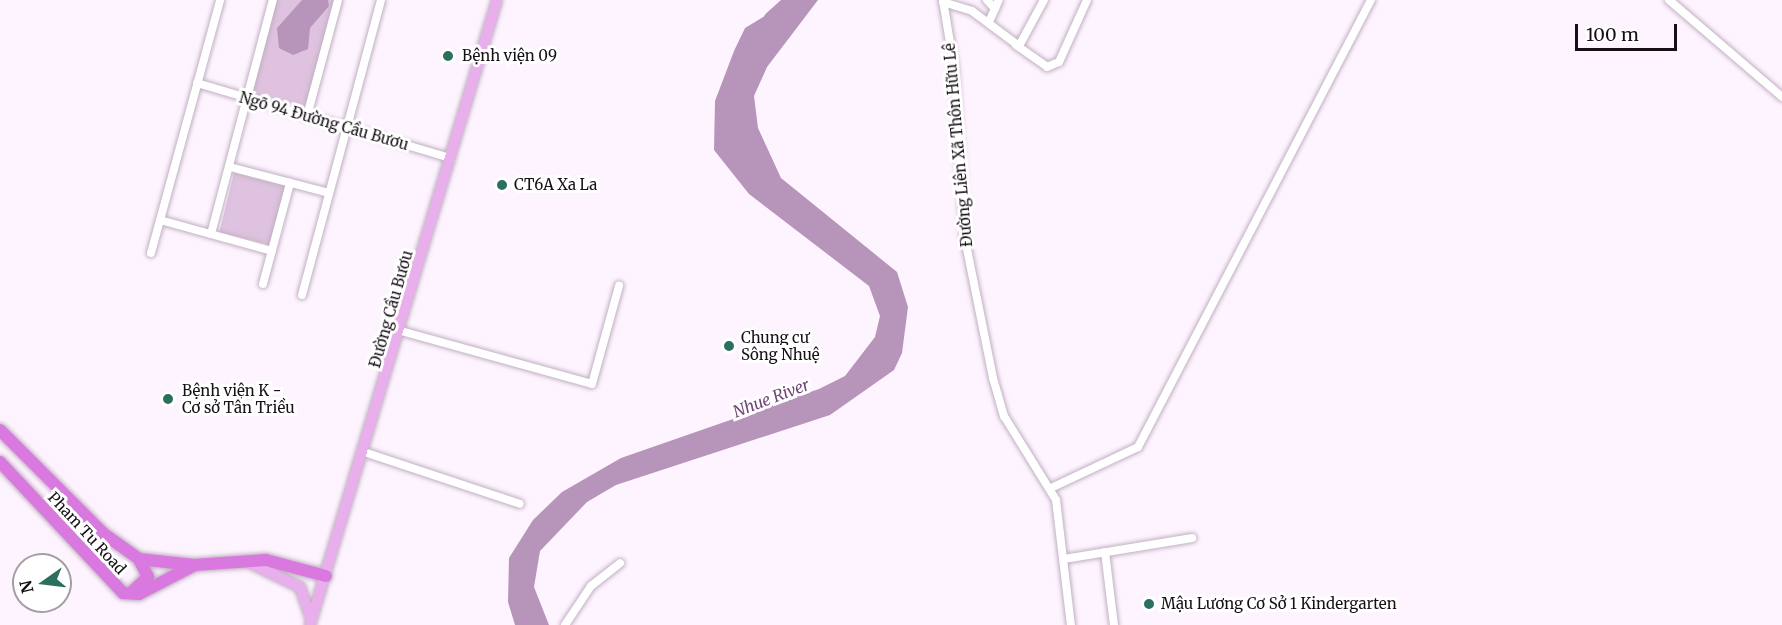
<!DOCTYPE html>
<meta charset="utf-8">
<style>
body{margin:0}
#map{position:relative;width:1782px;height:625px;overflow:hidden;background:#fef4ff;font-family:Merriweather,serif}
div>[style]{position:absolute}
.green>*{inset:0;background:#dec2df;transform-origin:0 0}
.water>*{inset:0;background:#b794b9}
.river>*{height:12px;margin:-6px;padding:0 6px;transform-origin:6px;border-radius:6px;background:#b794b9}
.roads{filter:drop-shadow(0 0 2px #c0b0c1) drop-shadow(0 0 2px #c0b0c1)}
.minor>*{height:8px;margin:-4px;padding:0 4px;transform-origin:4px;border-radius:4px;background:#fff}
.major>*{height:10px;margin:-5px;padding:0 5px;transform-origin:5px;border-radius:5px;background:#e8afec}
.highway>*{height:12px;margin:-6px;padding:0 6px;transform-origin:6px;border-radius:6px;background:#d979e0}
.dots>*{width:16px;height:16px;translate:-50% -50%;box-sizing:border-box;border:3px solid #fff;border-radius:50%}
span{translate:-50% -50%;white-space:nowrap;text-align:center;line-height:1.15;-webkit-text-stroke:6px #fff;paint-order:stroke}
.poi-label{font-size:15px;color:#161016}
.left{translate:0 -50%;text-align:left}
.street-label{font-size:15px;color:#161016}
.water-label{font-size:16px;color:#724375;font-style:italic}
.north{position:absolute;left:12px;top:553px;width:60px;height:60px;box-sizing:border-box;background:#fff;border:2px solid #a29fa2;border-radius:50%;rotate:256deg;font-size:16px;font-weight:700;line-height:24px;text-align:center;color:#161016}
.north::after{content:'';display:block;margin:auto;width:21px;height:27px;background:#2d6f5f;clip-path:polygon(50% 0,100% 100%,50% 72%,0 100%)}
.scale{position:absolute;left:1575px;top:24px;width:102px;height:27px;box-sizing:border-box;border:3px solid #161016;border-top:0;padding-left:8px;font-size:18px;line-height:21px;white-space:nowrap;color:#161016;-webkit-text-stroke:4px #fff;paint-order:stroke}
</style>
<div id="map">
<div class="green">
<i style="clip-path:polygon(276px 0,335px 0,305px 109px,252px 95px)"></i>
<i style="left:234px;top:173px;width:54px;height:61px;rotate:14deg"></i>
</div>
<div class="water">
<i style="clip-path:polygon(302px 0,328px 0,329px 6px,310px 28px,308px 49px,293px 55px,279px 48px,277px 28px)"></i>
<i style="clip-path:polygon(791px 0,818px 0,767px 67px,754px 96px,758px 128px,781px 178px,897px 272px,908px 307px,902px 353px,894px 370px,830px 415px,616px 485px,587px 502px,540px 551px,534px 587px,549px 625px,515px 625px,508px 602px,509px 558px,533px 520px,562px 492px,621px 458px,819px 389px,845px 376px,875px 337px,880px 316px,869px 286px,749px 194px,714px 150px,715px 101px,734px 51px,745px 28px)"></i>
</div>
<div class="river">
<i style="left:770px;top:18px;width:27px;rotate:-42deg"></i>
</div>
<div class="roads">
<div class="minor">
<i style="left:943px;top:0;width:68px;rotate:80.7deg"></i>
<i style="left:954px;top:67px;width:172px;rotate:86.3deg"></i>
<i style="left:965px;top:239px;width:142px;rotate:78.6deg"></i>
<i style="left:993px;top:378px;width:40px;rotate:74deg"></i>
<i style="left:1004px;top:416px;width:99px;rotate:58.2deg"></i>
<i style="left:1056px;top:500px;width:126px;rotate:83.2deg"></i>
<i style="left:987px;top:0;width:12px;rotate:48deg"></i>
<i style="left:1669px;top:0;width:149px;rotate:40.6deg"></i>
<i style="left:943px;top:2px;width:30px;rotate:17deg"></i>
<i style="left:972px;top:11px;width:59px;rotate:36.7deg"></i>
<i style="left:1019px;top:46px;width:52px;rotate:-61.5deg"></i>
<i style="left:989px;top:22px;width:24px;rotate:-66deg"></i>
<i style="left:1016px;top:45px;width:38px;rotate:35deg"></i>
<i style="left:1047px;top:67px;width:13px;rotate:-23deg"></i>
<i style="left:1059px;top:62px;width:68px;rotate:-65.7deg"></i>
<i style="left:197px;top:83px;width:265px;rotate:16.5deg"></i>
<i style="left:307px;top:116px;width:120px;rotate:-75deg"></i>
<i style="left:230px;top:167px;width:102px;rotate:14.7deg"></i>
<i style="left:160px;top:220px;width:116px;rotate:15.5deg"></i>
<i style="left:211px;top:234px;width:242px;rotate:-75.2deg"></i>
<i style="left:151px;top:253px;width:262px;rotate:-74.7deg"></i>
<i style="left:263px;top:284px;width:105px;rotate:-75deg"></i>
<i style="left:302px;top:295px;width:305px;rotate:-75deg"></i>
<i style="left:401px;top:331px;width:198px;rotate:15.5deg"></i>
<i style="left:592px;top:384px;width:102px;rotate:-74.6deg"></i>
<i style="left:364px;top:452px;width:164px;rotate:18.4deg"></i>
<i style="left:1051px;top:488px;width:96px;rotate:-25.2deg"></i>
<i style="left:1138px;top:447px;width:504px;rotate:-62.47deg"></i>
<i style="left:1105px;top:552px;width:74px;rotate:83deg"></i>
<i style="left:1064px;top:559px;width:130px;rotate:-9.3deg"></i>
<i style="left:565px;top:625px;width:47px;rotate:-56.3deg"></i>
<i style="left:591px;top:586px;width:37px;rotate:-38deg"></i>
</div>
<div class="major">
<i style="left:248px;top:562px;width:58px;rotate:25.7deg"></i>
<i style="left:300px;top:587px;width:31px;rotate:71deg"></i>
<i style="left:310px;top:625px;width:652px;rotate:-73.34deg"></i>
</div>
<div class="highway">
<i style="left:0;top:430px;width:147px;rotate:45deg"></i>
<i style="left:104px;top:534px;width:43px;rotate:35.5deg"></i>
<i style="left:139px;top:559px;width:55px;rotate:6.2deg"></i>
<i style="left:194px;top:565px;width:72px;rotate:-4deg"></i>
<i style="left:266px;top:560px;width:62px;rotate:14.9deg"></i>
<i style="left:0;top:462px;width:180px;rotate:46.8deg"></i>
<i style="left:123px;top:593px;width:16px;rotate:4deg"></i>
<i style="left:139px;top:594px;width:61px;rotate:-27.4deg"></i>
<i style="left:133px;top:591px;width:21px;rotate:-43deg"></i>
<i style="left:148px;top:577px;width:20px;rotate:-117deg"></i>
</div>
</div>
<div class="dots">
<i style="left:448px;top:56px;background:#2d6f5f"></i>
<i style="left:502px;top:185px;background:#2d6f5f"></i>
<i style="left:729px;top:346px;background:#2d6f5f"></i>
<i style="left:168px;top:399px;background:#2d6f5f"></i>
<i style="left:1149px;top:604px;background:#2d6f5f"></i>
</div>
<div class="poi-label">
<span class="left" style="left:462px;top:56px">Bệnh viện 09</span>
<span class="left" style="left:514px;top:185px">CT6A Xa La</span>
<span class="left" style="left:741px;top:346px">Chung cư<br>Sông Nhuệ</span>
<span class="left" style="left:182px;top:399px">Bệnh viện K -<br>Cơ sở Tân Triều</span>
<span class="left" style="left:1161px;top:604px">Mậu Lương Cơ Sở 1 Kindergarten</span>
</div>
<div class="street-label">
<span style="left:324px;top:121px;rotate:16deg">Ngõ 94 Đường Cầu Bươu</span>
<span style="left:958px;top:145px;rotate:-95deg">Đường Liên Xã Thôn Hữu Lê</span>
<span style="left:391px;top:309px;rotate:-74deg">Đường Cầu Bươu</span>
<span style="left:87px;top:533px;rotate:47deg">Pham Tu Road</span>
</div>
<div class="water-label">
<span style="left:771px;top:398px;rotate:-21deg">Nhue River</span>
</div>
<div class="north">N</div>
<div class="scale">100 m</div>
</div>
